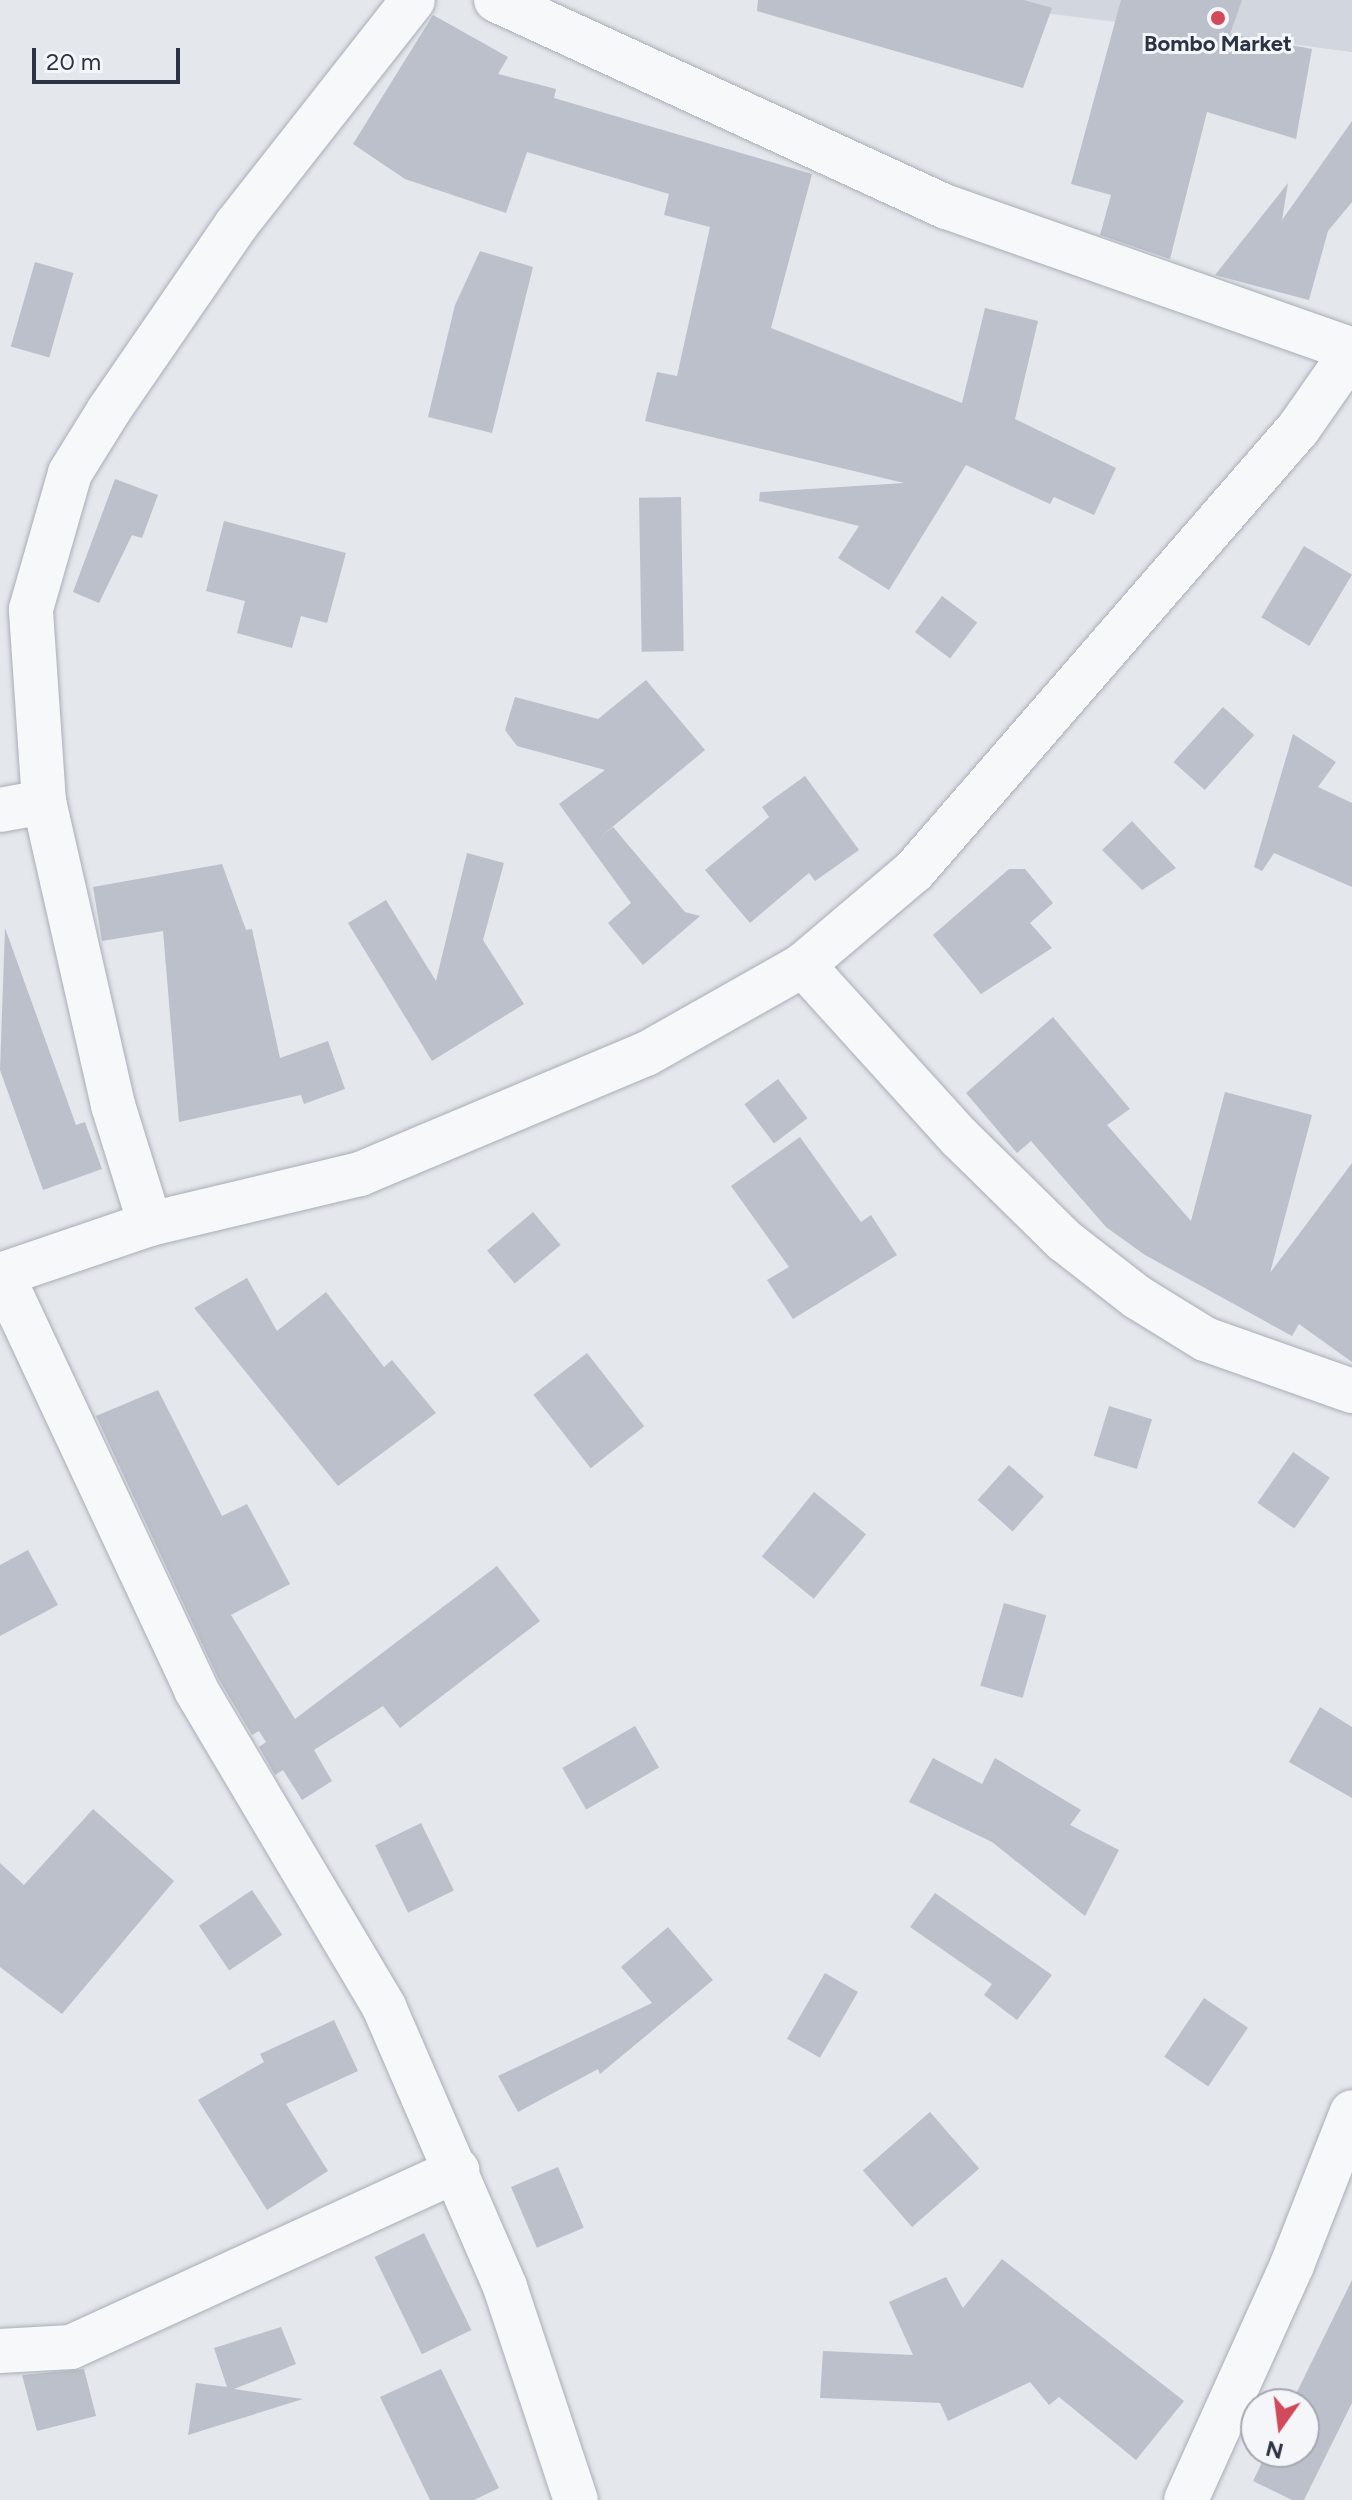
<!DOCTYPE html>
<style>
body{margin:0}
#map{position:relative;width:1352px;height:2500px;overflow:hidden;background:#e4e7ec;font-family:Figtree,sans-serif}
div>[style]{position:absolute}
.built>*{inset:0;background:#d2d6de}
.building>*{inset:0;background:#bbc0ca;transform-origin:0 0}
.roads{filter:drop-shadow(0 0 2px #a9aeb7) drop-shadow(0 0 2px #a9aeb7)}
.minor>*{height:44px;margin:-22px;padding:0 22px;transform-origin:22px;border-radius:22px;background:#f7f8fa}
.dots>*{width:22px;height:22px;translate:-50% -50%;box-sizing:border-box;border:4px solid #f4f6f9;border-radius:50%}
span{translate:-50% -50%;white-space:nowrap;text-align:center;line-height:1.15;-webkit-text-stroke:6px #f4f6f9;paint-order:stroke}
.poi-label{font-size:22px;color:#2b3445;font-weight:700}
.north{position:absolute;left:1240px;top:2388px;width:80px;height:80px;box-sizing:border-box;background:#f4f6f9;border:2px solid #a4a8b1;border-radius:50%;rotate:194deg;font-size:22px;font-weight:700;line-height:32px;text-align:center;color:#2b3445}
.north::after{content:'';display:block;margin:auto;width:28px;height:36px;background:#d1495b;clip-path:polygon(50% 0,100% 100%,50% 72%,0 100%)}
.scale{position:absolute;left:32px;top:48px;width:148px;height:36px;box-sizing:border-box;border:4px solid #2b3445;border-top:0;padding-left:10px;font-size:24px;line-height:28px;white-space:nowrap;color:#2b3445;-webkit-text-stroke:6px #f4f6f9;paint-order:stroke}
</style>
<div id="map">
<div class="built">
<i style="clip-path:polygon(939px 0,1352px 0,1352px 52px,1229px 36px)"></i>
</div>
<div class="building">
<i style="clip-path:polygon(758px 0,1024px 0,1052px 8px,1023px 88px,757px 11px)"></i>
<i style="clip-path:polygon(1121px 0,1242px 0,1230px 34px,1312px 49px,1296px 139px,1207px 112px,1170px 259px,1100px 235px,1111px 195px,1071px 184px)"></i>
<i style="clip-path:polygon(433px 15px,508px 57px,498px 74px,556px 89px,554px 98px,812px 174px,771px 328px,962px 403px,985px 308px,1038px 321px,1015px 419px,1116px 468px,1094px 515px,1054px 497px,1050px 504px,966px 465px,889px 590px,838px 558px,859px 526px,759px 501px,760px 492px,904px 483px,645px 421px,657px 372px,677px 376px,710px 227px,664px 215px,669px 194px,527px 152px,506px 213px,405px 179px,353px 144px)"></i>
<i style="clip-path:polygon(1352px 121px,1352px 202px,1328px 231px,1309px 300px,1215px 275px,1288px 183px,1282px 220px)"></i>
<i style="clip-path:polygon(480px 251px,533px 267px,492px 433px,428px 417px,455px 305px)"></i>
<i style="left:35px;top:262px;width:40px;height:88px;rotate:16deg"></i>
<i style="clip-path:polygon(115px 479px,158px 495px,142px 538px,132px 535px,99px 603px,73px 592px)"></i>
<i style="left:681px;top:497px;width:154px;height:42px;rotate:89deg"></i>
<i style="clip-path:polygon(224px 521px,346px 553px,327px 623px,301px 616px,292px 648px,237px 633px,245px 601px,206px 591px)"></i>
<i style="left:1304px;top:546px;width:56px;height:83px;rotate:31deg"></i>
<i style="left:942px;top:596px;width:44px;height:45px;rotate:37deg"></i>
<i style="clip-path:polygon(646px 680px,705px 750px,599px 838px,613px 827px,685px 912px,700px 916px,643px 965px,608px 923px,631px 903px,559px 804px,605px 770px,517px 746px,505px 730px,515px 697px,598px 719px)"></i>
<i style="left:1223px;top:707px;width:42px;height:74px;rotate:42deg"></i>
<i style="clip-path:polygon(1293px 734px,1336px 762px,1318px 787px,1352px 803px,1352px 887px,1274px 853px,1262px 871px,1254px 867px)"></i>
<i style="clip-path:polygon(805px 776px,859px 850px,815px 881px,809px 873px,750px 923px,705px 870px,769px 817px,762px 807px)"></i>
<i style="clip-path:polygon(1132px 821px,1176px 868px,1142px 890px,1102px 850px)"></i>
<i style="clip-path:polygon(467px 853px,504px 863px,483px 940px,524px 1004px,432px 1061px,348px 923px,386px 900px,436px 981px)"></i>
<i style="clip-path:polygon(222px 864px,246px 930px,252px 929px,280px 1058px,328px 1041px,345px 1089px,304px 1104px,301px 1095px,179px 1122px,163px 931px,102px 941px,93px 887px)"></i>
<i style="clip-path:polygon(1009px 869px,1025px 869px,1053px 903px,1030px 923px,1052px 948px,981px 994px,933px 935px)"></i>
<i style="clip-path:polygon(5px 928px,76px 1125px,85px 1122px,102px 1169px,43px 1190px,0 1070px)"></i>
<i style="clip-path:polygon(1053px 1017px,1130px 1109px,1107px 1125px,1191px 1221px,1225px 1092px,1312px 1115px,1270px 1273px,1352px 1163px,1352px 1362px,1299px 1324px,1292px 1336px,1145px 1255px,1106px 1227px,1031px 1141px,1017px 1153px,966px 1093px)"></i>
<i style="left:778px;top:1079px;width:49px;height:42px;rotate:53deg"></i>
<i style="clip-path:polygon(800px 1137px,861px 1222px,871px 1215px,897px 1255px,793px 1319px,767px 1280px,789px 1267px,731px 1186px)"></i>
<i style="left:533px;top:1212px;width:43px;height:60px;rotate:50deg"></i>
<i style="clip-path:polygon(247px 1278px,277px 1331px,326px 1292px,384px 1367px,392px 1360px,436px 1413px,338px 1486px,194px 1308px)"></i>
<i style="left:587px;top:1353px;width:93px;height:68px;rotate:52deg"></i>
<i style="clip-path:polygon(158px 1390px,222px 1516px,247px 1504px,290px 1584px,231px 1615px,295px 1719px,497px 1566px,540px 1621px,400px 1728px,383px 1706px,314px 1750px,332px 1781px,302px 1800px,283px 1770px,275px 1775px,259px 1747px,266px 1742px,259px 1731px,252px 1735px,218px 1678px,96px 1416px)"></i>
<i style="left:1109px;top:1406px;width:45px;height:52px;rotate:17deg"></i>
<i style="left:1293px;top:1452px;width:45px;height:62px;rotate:35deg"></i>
<i style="left:1009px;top:1465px;width:47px;height:47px;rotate:42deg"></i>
<i style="left:814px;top:1492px;width:67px;height:83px;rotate:39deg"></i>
<i style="clip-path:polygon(28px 1550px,58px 1605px,0 1636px,0 1565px)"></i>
<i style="left:1004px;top:1603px;width:44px;height:86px;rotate:16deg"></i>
<i style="clip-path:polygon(1320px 1707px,1352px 1727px,1352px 1798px,1289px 1762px)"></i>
<i style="left:635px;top:1726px;width:48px;height:84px;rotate:60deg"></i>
<i style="clip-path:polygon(933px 1758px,982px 1784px,995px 1758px,1081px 1810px,1070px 1825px,1119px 1850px,1085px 1916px,992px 1842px,909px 1802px)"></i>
<i style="clip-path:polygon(93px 1809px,174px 1881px,62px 2014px,0 1967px,0 1863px,24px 1885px)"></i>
<i style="left:421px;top:1823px;width:75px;height:51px;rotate:64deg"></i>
<i style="left:252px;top:1890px;width:54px;height:64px;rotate:56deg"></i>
<i style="clip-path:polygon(935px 1893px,1052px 1975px,1017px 2020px,984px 1995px,992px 1984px,910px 1927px)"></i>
<i style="clip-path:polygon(668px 1927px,713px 1980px,600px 2074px,598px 2069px,518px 2112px,498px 2076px,652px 2003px,621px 1967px)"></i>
<i style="left:825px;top:1973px;width:38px;height:76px;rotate:30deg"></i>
<i style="left:1204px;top:1998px;width:53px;height:71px;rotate:34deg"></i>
<i style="clip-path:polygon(334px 2020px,358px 2071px,286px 2104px,328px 2171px,267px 2210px,198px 2100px,264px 2062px,260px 2054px)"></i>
<i style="left:930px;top:2112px;width:75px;height:89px;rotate:49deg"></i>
<i style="left:558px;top:2167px;width:66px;height:51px;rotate:67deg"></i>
<i style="left:424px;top:2233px;width:108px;height:55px;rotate:64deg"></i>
<i style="clip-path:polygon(1002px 2259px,1184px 2401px,1136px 2460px,1059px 2397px,1049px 2405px,1030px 2382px,948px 2421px,940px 2403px,820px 2398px,823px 2351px,913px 2355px,889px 2302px,946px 2277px,963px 2308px)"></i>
<i style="clip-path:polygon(1352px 2280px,1352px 2403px,1304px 2500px,1292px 2500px,1253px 2481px,1267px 2452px,1304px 2452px,1304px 2404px,1291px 2404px)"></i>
<i style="clip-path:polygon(281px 2327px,296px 2364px,234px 2389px,303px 2399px,188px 2435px,196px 2383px,227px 2387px,214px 2348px)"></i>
<i style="clip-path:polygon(84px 2369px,96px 2416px,37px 2431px,22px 2375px)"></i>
<i style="clip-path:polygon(441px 2369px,499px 2488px,474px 2500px,430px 2500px,380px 2397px)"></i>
</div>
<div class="roads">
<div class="minor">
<i style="left:496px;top:0;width:496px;rotate:24.7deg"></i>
<i style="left:947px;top:207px;width:430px;rotate:19.4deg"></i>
<i style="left:0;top:810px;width:45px;rotate:-10.3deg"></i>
<i style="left:803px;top:965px;width:232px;rotate:47.8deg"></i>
<i style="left:959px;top:1137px;width:148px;rotate:44.5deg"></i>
<i style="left:1065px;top:1241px;width:91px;rotate:37.9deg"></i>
<i style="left:1137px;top:1297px;width:80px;rotate:31.7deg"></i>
<i style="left:1205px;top:1339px;width:156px;rotate:19.5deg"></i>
<i style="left:150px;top:1224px;width:125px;rotate:-107.3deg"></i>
<i style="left:113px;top:1105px;width:311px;rotate:-102.8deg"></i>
<i style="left:44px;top:802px;width:193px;rotate:-93.9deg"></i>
<i style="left:31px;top:609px;width:141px;rotate:-74deg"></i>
<i style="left:70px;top:473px;width:74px;rotate:-58.2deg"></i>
<i style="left:109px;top:410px;width:224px;rotate:-55.5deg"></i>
<i style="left:236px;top:225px;width:286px;rotate:-51.8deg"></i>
<i style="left:0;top:1275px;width:158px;rotate:-18.8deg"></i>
<i style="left:150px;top:1224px;width:216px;rotate:-13.4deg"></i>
<i style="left:360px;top:1174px;width:310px;rotate:-22.8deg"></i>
<i style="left:646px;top:1054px;width:180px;rotate:-29.5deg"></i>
<i style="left:803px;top:965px;width:145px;rotate:-40.3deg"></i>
<i style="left:914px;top:871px;width:586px;rotate:-49.02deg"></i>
<i style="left:1298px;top:429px;width:94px;rotate:-55deg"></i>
<i style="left:2px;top:1275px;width:458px;rotate:64.9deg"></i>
<i style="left:196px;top:1690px;width:369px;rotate:59.3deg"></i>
<i style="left:384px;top:2007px;width:305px;rotate:66.6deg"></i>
<i style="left:505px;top:2287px;width:225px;rotate:71.6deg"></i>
<i style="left:0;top:2351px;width:71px;rotate:-3.2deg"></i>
<i style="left:71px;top:2347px;width:425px;rotate:-24.6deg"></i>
<i style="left:1186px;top:2500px;width:258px;rotate:-65.7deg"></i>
<i style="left:1292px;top:2265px;width:164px;rotate:-68.6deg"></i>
</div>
</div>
<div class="dots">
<i style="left:1218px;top:18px;background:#d1495b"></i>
</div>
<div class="poi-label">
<span style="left:1218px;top:44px">Bombo Market</span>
</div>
<div class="north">N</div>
<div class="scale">20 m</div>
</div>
